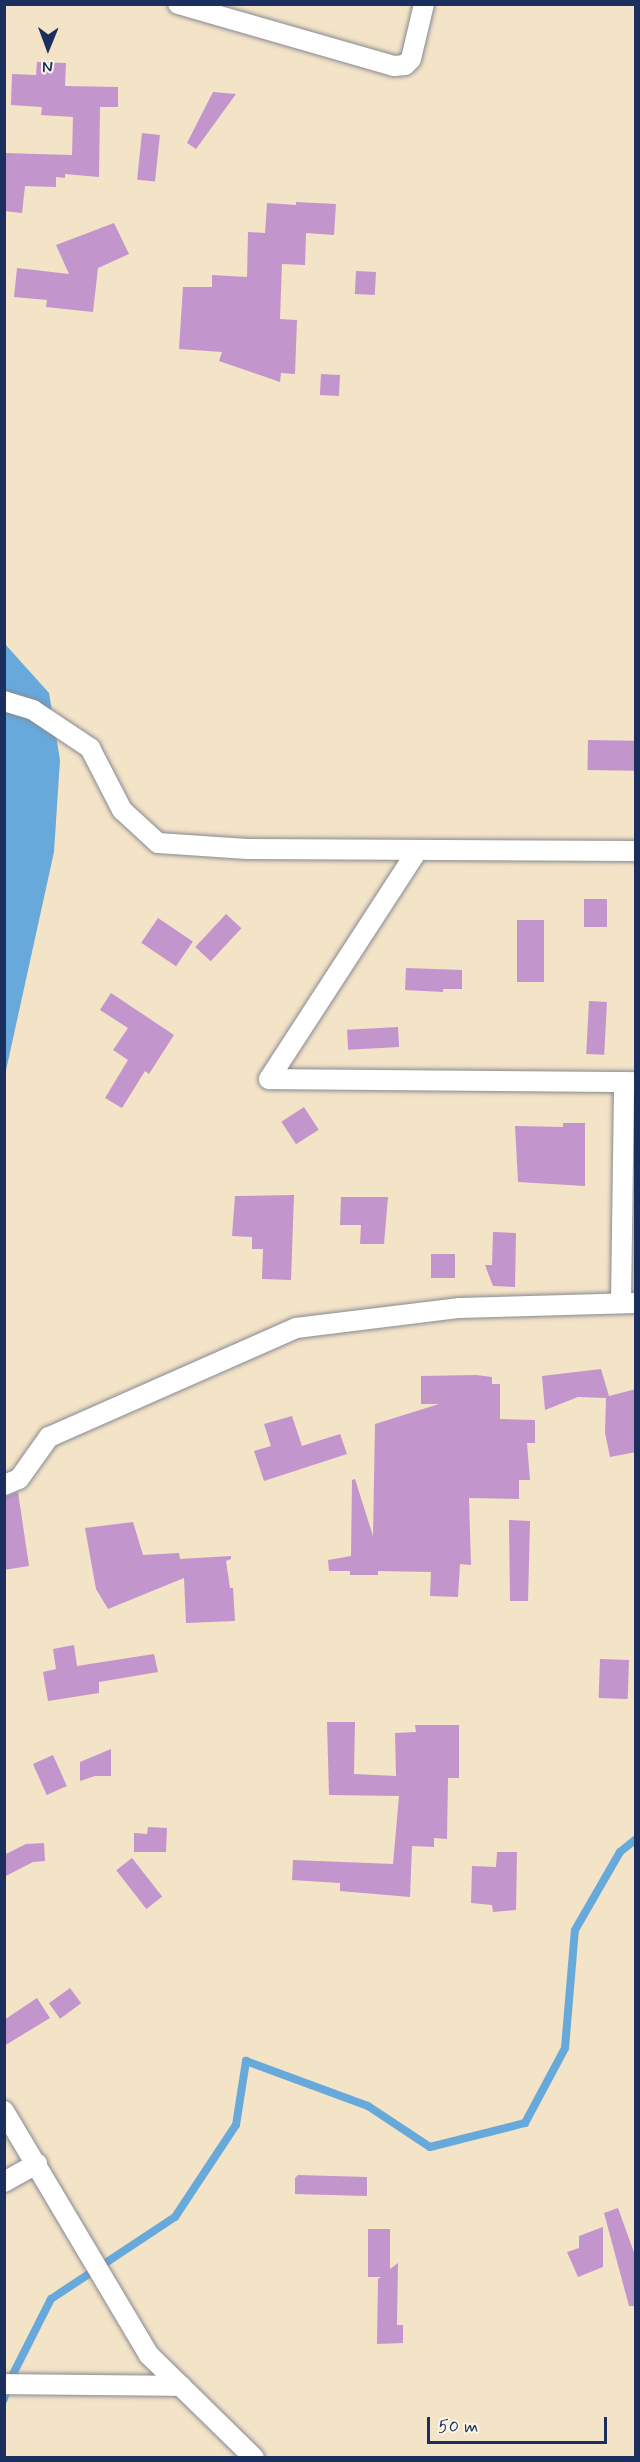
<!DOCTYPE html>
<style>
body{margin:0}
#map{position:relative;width:640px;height:2462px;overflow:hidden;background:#f3e3c7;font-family:Mynerve,sans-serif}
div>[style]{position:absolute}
.water>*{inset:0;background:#67a9db}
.stream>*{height:8px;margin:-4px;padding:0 4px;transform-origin:4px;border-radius:4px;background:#67a9db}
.building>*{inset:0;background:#c295cd;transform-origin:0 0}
.roads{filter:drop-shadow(0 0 2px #878992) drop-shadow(0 0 2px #878992)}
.minor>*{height:20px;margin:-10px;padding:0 10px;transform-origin:10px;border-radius:10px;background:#fff}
span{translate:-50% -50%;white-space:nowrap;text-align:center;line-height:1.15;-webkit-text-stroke:4.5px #fcf5e5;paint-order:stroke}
.frame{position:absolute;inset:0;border:6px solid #1b2f5e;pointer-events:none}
.north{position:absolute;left:18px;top:18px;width:60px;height:60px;-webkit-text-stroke:4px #fcf5e5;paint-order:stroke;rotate:181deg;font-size:16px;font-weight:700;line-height:24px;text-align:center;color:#1b2f5e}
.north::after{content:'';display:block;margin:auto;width:21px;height:27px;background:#1b2f5e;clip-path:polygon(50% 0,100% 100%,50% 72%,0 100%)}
.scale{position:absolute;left:427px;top:2417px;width:180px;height:27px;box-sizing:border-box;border:3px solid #1b2f5e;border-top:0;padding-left:8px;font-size:18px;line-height:21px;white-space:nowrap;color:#1b2f5e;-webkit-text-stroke:4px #fcf5e5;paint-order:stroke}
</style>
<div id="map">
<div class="water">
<i style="clip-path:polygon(5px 644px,49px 693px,60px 760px,54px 852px,5px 1075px)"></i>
</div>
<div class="stream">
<i style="left:4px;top:2399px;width:16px;rotate:-75deg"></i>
<i style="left:8px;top:2384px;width:95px;rotate:-63.2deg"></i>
<i style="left:51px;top:2299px;width:149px;rotate:-33.5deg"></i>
<i style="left:175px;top:2217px;width:110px;rotate:-56.5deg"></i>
<i style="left:236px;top:2125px;width:65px;rotate:-81.1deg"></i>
<i style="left:246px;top:2061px;width:130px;rotate:20.2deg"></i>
<i style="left:368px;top:2106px;width:74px;rotate:33.5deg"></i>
<i style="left:430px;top:2147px;width:98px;rotate:-14.2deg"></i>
<i style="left:525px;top:2123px;width:85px;rotate:-61.9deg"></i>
<i style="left:565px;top:2048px;width:118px;rotate:-85.2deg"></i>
<i style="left:575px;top:1930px;width:90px;rotate:-60deg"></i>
<i style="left:620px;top:1852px;width:21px;rotate:-39deg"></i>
</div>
<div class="building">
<i style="clip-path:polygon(37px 62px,66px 63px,65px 86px,118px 87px,118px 107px,100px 107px,99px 177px,65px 174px,65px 178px,56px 177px,56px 187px,25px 186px,22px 213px,4px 211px,4px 153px,72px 155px,73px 117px,41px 115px,42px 107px,11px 105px,12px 74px,36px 75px)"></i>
<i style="clip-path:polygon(213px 92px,236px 94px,196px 149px,187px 143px)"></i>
<i style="left:142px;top:133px;width:18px;height:47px;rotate:6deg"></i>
<i style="clip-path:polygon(296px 202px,336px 204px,334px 235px,306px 233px,305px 265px,282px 264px,280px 319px,297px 320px,295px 374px,281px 373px,280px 382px,219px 361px,222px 352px,179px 349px,183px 287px,212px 287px,212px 275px,247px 277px,248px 232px,265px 233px,267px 203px,296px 205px)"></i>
<i style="clip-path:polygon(114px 223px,129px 254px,98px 268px,93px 312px,46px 307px,47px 300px,14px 297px,17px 268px,69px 274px,56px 245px)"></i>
<i style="left:356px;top:271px;width:20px;height:23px;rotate:3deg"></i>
<i style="left:321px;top:374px;width:19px;height:21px;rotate:3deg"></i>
<i style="left:588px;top:740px;width:48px;height:30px;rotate:1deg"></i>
<i style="left:584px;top:899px;width:23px;height:28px"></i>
<i style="left:226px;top:914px;width:21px;height:45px;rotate:43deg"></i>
<i style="left:158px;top:918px;width:42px;height:30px;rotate:34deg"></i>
<i style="left:517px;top:920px;width:27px;height:62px"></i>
<i style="clip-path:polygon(406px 968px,462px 970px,462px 989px,443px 989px,443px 992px,405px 990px)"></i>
<i style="clip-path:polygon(111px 993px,174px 1035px,149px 1074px,145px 1071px,122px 1108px,105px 1098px,128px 1060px,113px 1050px,128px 1028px,100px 1010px)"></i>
<i style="left:589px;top:1001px;width:18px;height:53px;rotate:3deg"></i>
<i style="left:398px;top:1027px;width:20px;height:51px;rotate:87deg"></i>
<i style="left:304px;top:1107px;width:27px;height:27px;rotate:57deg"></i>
<i style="clip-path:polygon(563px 1123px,585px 1123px,585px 1186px,518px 1182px,515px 1126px,563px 1127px)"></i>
<i style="clip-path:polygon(294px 1195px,291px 1280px,262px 1279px,263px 1249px,252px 1249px,252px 1237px,232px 1236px,235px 1196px)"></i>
<i style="clip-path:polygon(341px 1197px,388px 1197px,384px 1244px,360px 1244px,361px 1225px,340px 1225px)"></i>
<i style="clip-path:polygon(493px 1232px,516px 1233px,515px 1287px,493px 1286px,485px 1265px,492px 1265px)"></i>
<i style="left:431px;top:1254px;width:24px;height:24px"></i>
<i style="clip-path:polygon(601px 1369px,609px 1396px,636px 1389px,636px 1452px,610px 1457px,605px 1433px,606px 1398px,578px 1397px,545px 1410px,542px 1376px)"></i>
<i style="clip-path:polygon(476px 1375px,492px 1377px,492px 1384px,500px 1384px,500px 1419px,535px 1420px,535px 1443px,527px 1443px,530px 1480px,519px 1480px,519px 1499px,469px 1498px,471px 1565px,460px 1564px,458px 1597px,430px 1596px,431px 1572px,378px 1571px,378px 1575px,350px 1575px,350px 1571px,329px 1571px,328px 1560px,351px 1556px,352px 1480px,355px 1479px,373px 1536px,375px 1424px,439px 1404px,421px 1404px,421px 1376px)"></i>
<i style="clip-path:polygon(292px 1416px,302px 1446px,340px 1434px,347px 1454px,264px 1481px,254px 1451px,271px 1446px,264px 1424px)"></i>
<i style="clip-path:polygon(18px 1492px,29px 1566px,4px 1570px,4px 1497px)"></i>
<i style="clip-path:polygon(509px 1520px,530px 1521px,528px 1601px,510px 1601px)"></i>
<i style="clip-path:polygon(133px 1522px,143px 1555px,179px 1553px,180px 1559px,231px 1556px,231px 1559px,226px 1561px,230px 1588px,233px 1588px,235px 1621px,186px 1623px,184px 1578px,108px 1609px,96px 1589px,85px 1528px)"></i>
<i style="clip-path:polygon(74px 1645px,77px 1666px,154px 1654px,158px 1672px,99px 1682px,99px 1693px,48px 1701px,43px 1672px,56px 1669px,53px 1649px)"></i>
<i style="left:600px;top:1659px;width:29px;height:39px;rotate:2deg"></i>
<i style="clip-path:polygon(327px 1722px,355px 1722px,354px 1774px,396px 1776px,395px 1733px,416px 1732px,415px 1725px,459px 1725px,459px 1778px,448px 1778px,447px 1839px,434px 1838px,434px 1847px,412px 1846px,410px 1897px,340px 1891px,340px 1883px,292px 1880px,293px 1860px,393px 1864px,399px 1796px,329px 1795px)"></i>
<i style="clip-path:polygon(111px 1749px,111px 1776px,95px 1776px,80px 1781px,80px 1762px)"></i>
<i style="left:53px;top:1755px;width:34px;height:22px;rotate:66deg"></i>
<i style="clip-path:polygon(148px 1827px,167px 1828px,166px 1852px,134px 1852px,134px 1833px,147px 1834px)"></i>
<i style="clip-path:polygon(44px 1843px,45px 1861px,33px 1862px,4px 1877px,4px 1855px,26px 1844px)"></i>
<i style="clip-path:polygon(497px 1852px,517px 1852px,516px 1910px,493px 1912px,492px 1905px,471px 1903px,472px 1866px,496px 1867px)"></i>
<i style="left:132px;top:1858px;width:49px;height:20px;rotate:52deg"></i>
<i style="left:70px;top:1988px;width:19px;height:26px;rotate:54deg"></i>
<i style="clip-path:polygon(37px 1998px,50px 2018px,4px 2046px,4px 2020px)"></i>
<i style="clip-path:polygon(298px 2175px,367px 2177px,367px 2196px,295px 2194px,295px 2178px)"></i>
<i style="clip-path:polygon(618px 2208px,636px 2258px,636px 2306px,629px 2306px,604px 2213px)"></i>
<i style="clip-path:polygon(603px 2227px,603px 2267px,578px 2277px,567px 2252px,579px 2248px,579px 2236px)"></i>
<i style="clip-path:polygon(368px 2229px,390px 2229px,390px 2269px,398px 2263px,397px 2325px,403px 2325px,403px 2343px,377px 2344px,378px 2279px,381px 2277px,368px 2277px)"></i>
</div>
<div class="roads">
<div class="minor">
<i style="left:178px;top:4px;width:225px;rotate:16deg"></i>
<i style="left:394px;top:66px;width:11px;rotate:-5deg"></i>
<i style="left:405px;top:65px;width:8px;rotate:-45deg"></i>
<i style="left:411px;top:59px;width:57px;rotate:-76.7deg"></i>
<i style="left:4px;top:701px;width:30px;rotate:17deg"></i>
<i style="left:33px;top:710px;width:69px;rotate:33.7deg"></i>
<i style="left:90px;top:748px;width:70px;rotate:62.7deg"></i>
<i style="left:122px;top:810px;width:49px;rotate:42.5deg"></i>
<i style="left:158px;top:843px;width:89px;rotate:3.9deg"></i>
<i style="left:247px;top:849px;width:389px;rotate:0.3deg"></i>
<i style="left:269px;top:1079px;width:367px;rotate:0.5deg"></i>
<i style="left:269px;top:1079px;width:272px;rotate:-57deg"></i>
<i style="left:621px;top:1303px;width:221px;rotate:-89.2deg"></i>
<i style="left:4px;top:1485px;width:16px;rotate:-22deg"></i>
<i style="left:19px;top:1479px;width:52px;rotate:-54.5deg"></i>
<i style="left:49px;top:1437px;width:270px;rotate:-23.8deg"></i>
<i style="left:296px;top:1328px;width:165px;rotate:-7deg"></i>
<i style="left:460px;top:1308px;width:176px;rotate:-1.6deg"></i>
<i style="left:4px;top:2111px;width:284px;rotate:59.3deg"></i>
<i style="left:149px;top:2355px;width:147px;rotate:44.4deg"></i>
<i style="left:4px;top:2182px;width:38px;rotate:-29deg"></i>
<i style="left:4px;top:2384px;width:177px;rotate:0.6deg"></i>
</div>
</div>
<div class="frame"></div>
<div class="north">N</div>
<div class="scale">50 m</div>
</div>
